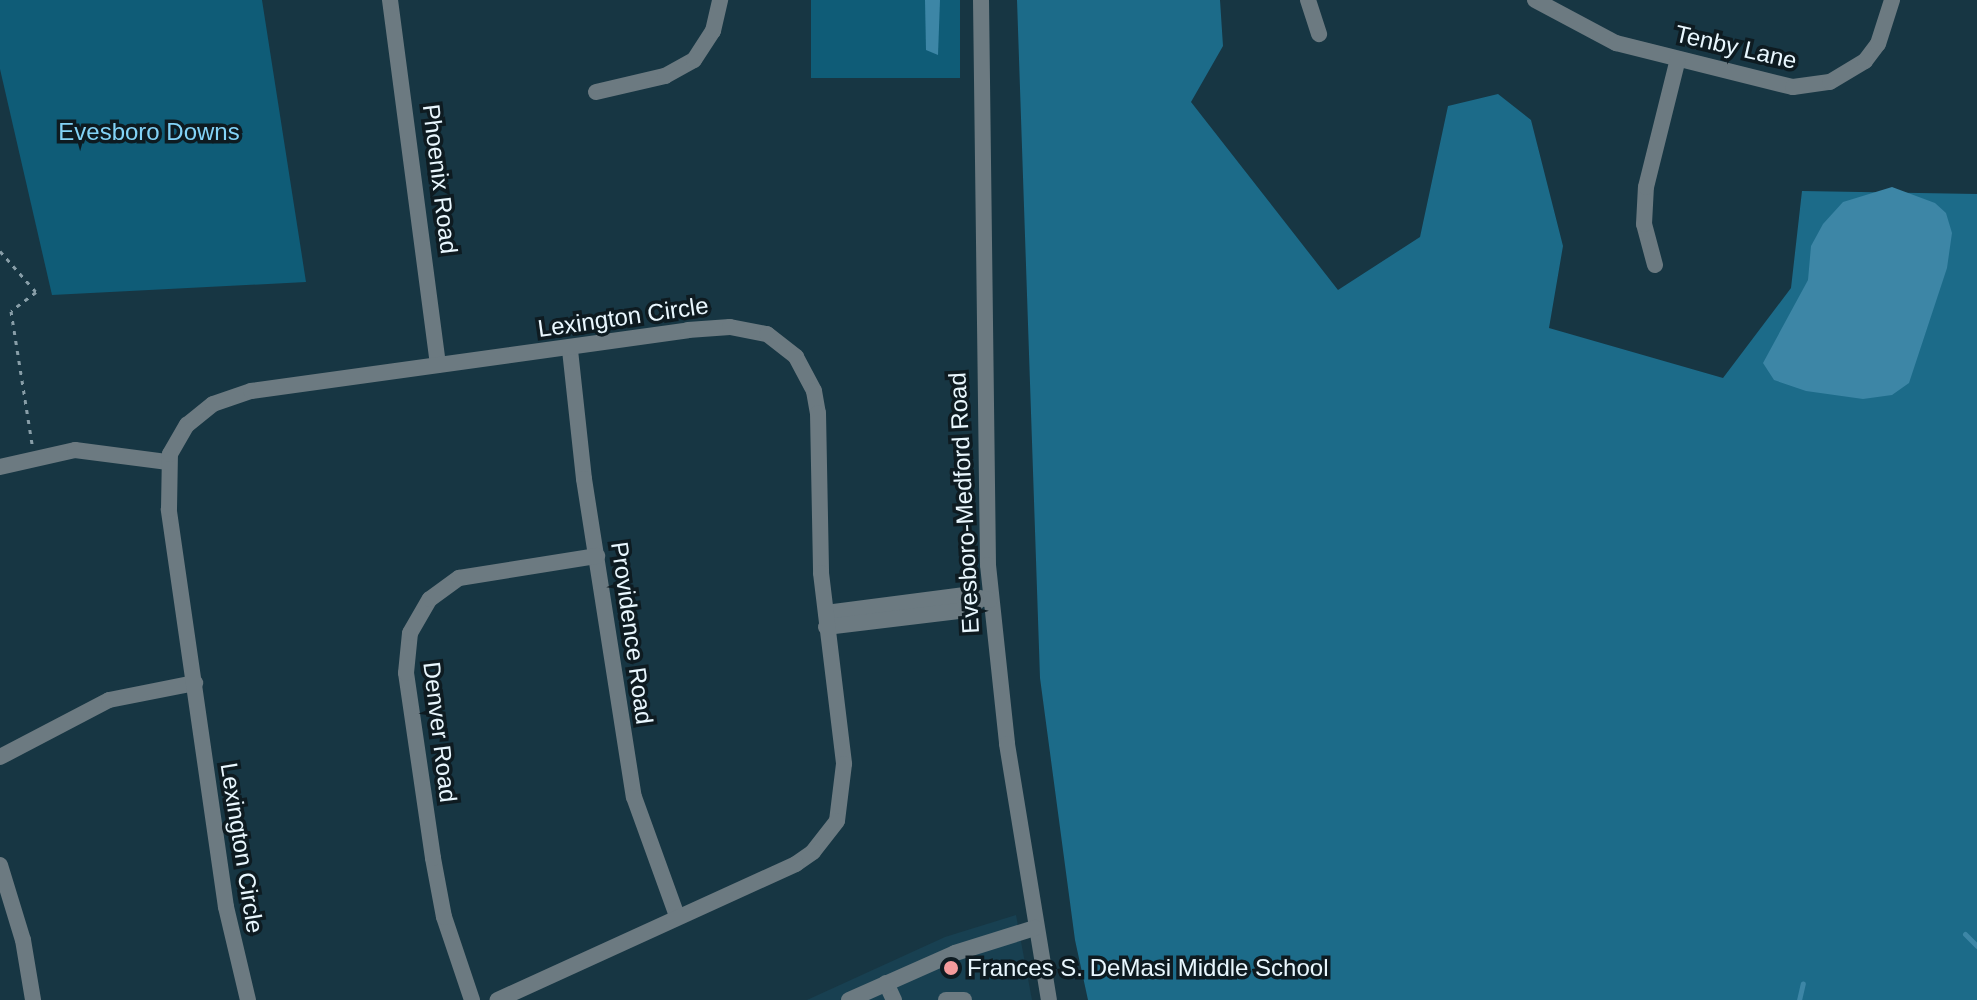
<!DOCTYPE html>
<style>
body{margin:0}
#map{position:relative;width:1977px;height:1000px;overflow:hidden;background:#173643;font-family:Arial,sans-serif}
div>[style]{position:absolute}
.built>*{inset:0;background:#184051}
.green>*{inset:0;background:#0f5c77;transform-origin:0 0}
.forest>*{inset:0;background:#1c6b89}
.water>*{inset:0;background:#3d86a6}
.stream>*{height:5px;margin:-2.5px;padding:0 2.5px;transform-origin:2.5px;border-radius:2.5px;background:#3d86a6}
.path>*{height:3px;margin-top:-1.5px;transform-origin:0;background:repeating-linear-gradient(90deg,#889ea8 0 4px,transparent 0 10px)}
.minor>*{height:16px;margin:-8px;padding:0 8px;transform-origin:8px;border-radius:8px;background:#6c7a81}
.dots>*{width:22px;height:22px;translate:-50% -50%;box-sizing:border-box;border:4px solid #0e1b21;border-radius:50%}
span{translate:-50% -50%;white-space:nowrap;text-align:center;line-height:1.15;-webkit-text-stroke:7px #0e1b21;paint-order:stroke}
.street-label{font-size:24px;color:#e9f7fe}
.park-label{font-size:24px;color:#83d3f7}
.poi-label{font-size:24px;color:#e9f7fe}
.left{translate:0 -50%;text-align:left}
</style>
<div id="map">
<div class="built">
<i style="clip-path:polygon(1016px 915px,1032px 1000px,807px 1000px,945px 937px)"></i>
</div>
<div class="green">
<i style="clip-path:polygon(0 0,262px 0,306px 282px,52px 295px,0 69px)"></i>
<i style="left:811px;top:0;width:149px;height:78px"></i>
</div>
<div class="forest">
<i style="clip-path:polygon(1017px 0,1220px 0,1223px 46px,1191px 102px,1338px 290px,1420px 237px,1448px 106px,1498px 94px,1531px 120px,1563px 246px,1549px 328px,1723px 378px,1791px 288px,1802px 191px,1977px 194px,1977px 1000px,1088px 1000px,1075px 940px,1040px 678px)"></i>
</div>
<div class="water">
<i style="clip-path:polygon(925px 0,940px 0,938px 55px,926px 50px)"></i>
<i style="clip-path:polygon(1892px 187px,1935px 203px,1946px 213px,1952px 233px,1947px 268px,1909px 383px,1892px 395px,1863px 399px,1806px 391px,1774px 380px,1763px 363px,1808px 280px,1811px 246px,1823px 224px,1843px 202px)"></i>
</div>
<div class="stream">
<i style="left:1965px;top:934px;width:17px;rotate:45deg"></i>
<i style="left:1799px;top:1000px;width:17px;rotate:-77deg"></i>
</div>
<div class="path">
<i style="left:0;top:251px;width:55px;rotate:48.7deg"></i>
<i style="left:36px;top:292px;width:31px;rotate:143deg"></i>
<i style="left:11px;top:311px;width:135px;rotate:81deg"></i>
</div>
<div class="minor">
<i style="left:390px;top:0;width:368px;rotate:82.5deg"></i>
<i style="left:981px;top:0;width:565px;rotate:89.29deg"></i>
<i style="left:988px;top:565px;width:180px;rotate:83.9deg"></i>
<i style="left:1007px;top:744px;width:259px;rotate:80.7deg"></i>
<i style="left:1308px;top:0;width:36px;rotate:72deg"></i>
<i style="left:1535px;top:0;width:92px;rotate:28deg"></i>
<i style="left:1616px;top:43px;width:182px;rotate:14deg"></i>
<i style="left:1793px;top:87px;width:37px;rotate:-8deg"></i>
<i style="left:1830px;top:82px;width:41px;rotate:-31deg"></i>
<i style="left:1865px;top:61px;width:21px;rotate:-53deg"></i>
<i style="left:1878px;top:44px;width:46px;rotate:-72.3deg"></i>
<i style="left:596px;top:92px;width:71px;rotate:-13.1deg"></i>
<i style="left:665px;top:76px;width:33px;rotate:-29deg"></i>
<i style="left:694px;top:60px;width:35px;rotate:-57deg"></i>
<i style="left:713px;top:31px;width:32px;rotate:-77deg"></i>
<i style="left:1655px;top:265px;width:42px;rotate:-105deg"></i>
<i style="left:1644px;top:224px;width:37px;rotate:-87deg"></i>
<i style="left:1646px;top:187px;width:132px;rotate:-76deg"></i>
<i style="left:570px;top:350px;width:130px;rotate:83.8deg"></i>
<i style="left:584px;top:479px;width:322px;rotate:81.1deg"></i>
<i style="left:634px;top:797px;width:127px;rotate:70.1deg"></i>
<i style="left:0;top:467px;width:77px;rotate:-12.8deg"></i>
<i style="left:75px;top:450px;width:94px;rotate:7.4deg"></i>
<i style="left:826px;top:613px;width:140px;rotate:-7.4deg"></i>
<i style="left:965px;top:595px;width:25px;rotate:11deg"></i>
<i style="left:826px;top:627px;width:142px;rotate:-6.9deg"></i>
<i style="left:967px;top:610px;width:13px;rotate:-39deg"></i>
<i style="left:0;top:757px;width:123px;rotate:-27.6deg"></i>
<i style="left:109px;top:700px;width:88px;rotate:-11.2deg"></i>
<i style="left:0;top:865px;width:78px;rotate:73deg"></i>
<i style="left:23px;top:940px;width:61px;rotate:80.5deg"></i>
<i style="left:886px;top:983px;width:19px;rotate:65deg"></i>
<i style="left:248px;top:1000px;width:96px;rotate:-103.3deg"></i>
<i style="left:226px;top:907px;width:402px;rotate:-98.2deg"></i>
<i style="left:169px;top:509px;width:55px;rotate:-89deg"></i>
<i style="left:170px;top:454px;width:34px;rotate:-60deg"></i>
<i style="left:187px;top:425px;width:33px;rotate:-39deg"></i>
<i style="left:213px;top:404px;width:40px;rotate:-18.9deg"></i>
<i style="left:251px;top:391px;width:441px;rotate:-7.9deg"></i>
<i style="left:688px;top:330px;width:42px;rotate:-4.1deg"></i>
<i style="left:730px;top:327px;width:38px;rotate:11deg"></i>
<i style="left:767px;top:334px;width:37px;rotate:38deg"></i>
<i style="left:796px;top:357px;width:38px;rotate:62deg"></i>
<i style="left:814px;top:391px;width:22px;rotate:80deg"></i>
<i style="left:818px;top:413px;width:160px;rotate:88.9deg"></i>
<i style="left:821px;top:573px;width:192px;rotate:83.1deg"></i>
<i style="left:844px;top:764px;width:57px;rotate:97deg"></i>
<i style="left:837px;top:821px;width:39px;rotate:128deg"></i>
<i style="left:813px;top:852px;width:21px;rotate:145deg"></i>
<i style="left:796px;top:864px;width:328px;rotate:155.5deg"></i>
<i style="left:472px;top:1000px;width:88px;rotate:-108.6deg"></i>
<i style="left:444px;top:917px;width:60px;rotate:-100.6deg"></i>
<i style="left:433px;top:858px;width:187px;rotate:-98.3deg"></i>
<i style="left:406px;top:673px;width:40px;rotate:-84.3deg"></i>
<i style="left:410px;top:633px;width:39px;rotate:-60deg"></i>
<i style="left:430px;top:599px;width:36px;rotate:-36deg"></i>
<i style="left:459px;top:578px;width:140px;rotate:-9.1deg"></i>
<i style="left:849px;top:1000px;width:116px;rotate:-23.9deg"></i>
<i style="left:955px;top:953px;width:84px;rotate:-17.4deg"></i>
<i style="left:946px;top:1000px;width:18px"></i>
</div>
<div class="dots">
<i style="left:951px;top:968px;background:#f59b9c"></i>
</div>
<div class="street-label">
<span style="left:1736px;top:47px;rotate:13deg">Tenby Lane</span>
<span style="left:440px;top:179px;rotate:83deg">Phoenix Road</span>
<span style="left:623px;top:317px;rotate:-8deg">Lexington Circle</span>
<span style="left:964px;top:503px;rotate:-93deg">Evesboro-Medford Road</span>
<span style="left:632px;top:633px;rotate:82deg">Providence Road</span>
<span style="left:440px;top:732px;rotate:83deg">Denver Road</span>
<span style="left:242px;top:848px;rotate:81deg">Lexington Circle</span>
</div>
<div class="park-label">
<span style="left:149px;top:132px">Evesboro Downs</span>
</div>
<div class="poi-label">
<span class="left" style="left:967px;top:968px">Frances S. DeMasi Middle School</span>
</div>
</div>
